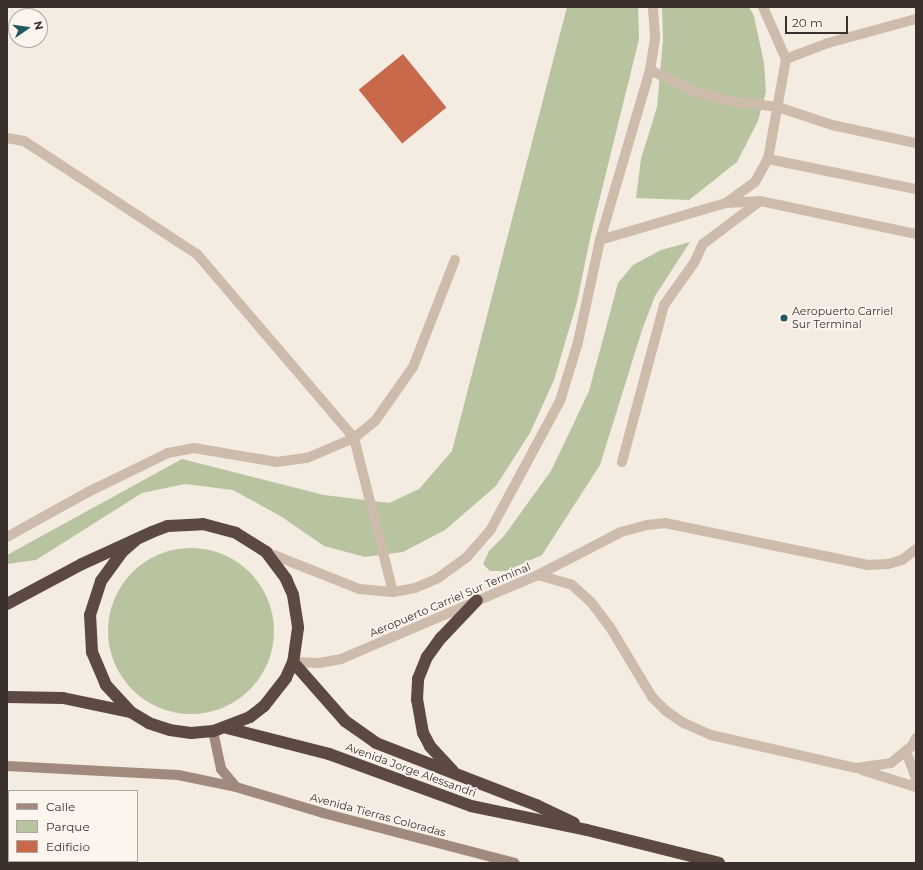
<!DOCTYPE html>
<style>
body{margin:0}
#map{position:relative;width:923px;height:870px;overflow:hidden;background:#f4ebe1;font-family:Montserrat,sans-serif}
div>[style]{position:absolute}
.green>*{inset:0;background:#b8c4a0}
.round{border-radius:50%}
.building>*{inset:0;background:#c8694b;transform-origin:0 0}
.lane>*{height:10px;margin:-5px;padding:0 5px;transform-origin:5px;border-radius:5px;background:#cdbbac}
.street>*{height:10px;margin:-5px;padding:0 5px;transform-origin:5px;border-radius:5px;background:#cdbbac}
.secondary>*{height:10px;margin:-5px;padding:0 5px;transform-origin:5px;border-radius:5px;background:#a18a7d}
.highway>*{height:12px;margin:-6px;padding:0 6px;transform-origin:6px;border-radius:6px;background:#5c4a42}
.dots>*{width:11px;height:11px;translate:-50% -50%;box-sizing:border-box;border:2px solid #fbf5ee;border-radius:50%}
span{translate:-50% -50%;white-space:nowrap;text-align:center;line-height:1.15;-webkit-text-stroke:3.5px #fbf5ee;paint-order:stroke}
.poi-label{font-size:11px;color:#3b302b}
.left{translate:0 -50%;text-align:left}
.street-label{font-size:11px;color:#3b302b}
.frame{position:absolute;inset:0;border:8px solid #3b302b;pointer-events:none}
.legend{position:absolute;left:8px;top:790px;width:130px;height:72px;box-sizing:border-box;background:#fbf5ee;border:1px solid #aea6a0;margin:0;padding:5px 7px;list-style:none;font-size:12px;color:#3b302b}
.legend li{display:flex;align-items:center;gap:8px;height:20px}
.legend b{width:20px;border:1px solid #aea6a0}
.north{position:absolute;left:8px;top:8px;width:40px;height:40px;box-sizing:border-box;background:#fbf5ee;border:1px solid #aea6a0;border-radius:50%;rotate:77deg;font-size:11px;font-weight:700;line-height:16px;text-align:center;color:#3b302b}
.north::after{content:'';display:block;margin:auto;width:14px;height:18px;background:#1f5a5e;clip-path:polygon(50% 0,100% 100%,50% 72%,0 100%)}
.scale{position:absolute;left:785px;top:16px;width:63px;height:18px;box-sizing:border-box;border:2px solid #3b302b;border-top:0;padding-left:5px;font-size:12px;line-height:14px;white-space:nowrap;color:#3b302b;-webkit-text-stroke:3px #fbf5ee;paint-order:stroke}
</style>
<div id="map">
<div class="green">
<i style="clip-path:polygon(567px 7px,638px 7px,639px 39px,591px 234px,577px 302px,554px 380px,530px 433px,496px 486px,445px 530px,403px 552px,365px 557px,324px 546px,282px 517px,233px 490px,185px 484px,142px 493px,36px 560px,7px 564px,7px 555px,182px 459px,324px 495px,389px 503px,419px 489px,452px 451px)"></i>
<i style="clip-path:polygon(662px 7px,749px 7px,754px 16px,764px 63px,766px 92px,758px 121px,737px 162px,689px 200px,636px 198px,641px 159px,657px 107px,663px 40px)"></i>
<i style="clip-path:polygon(690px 242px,655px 296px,642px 330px,600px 465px,542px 555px,506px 571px,490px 571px,483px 564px,489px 551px,504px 536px,551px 471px,589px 391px,618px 283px,633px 265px,661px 250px)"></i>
<i class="round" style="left:108px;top:548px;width:166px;height:166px"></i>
</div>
<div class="building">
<i style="left:403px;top:54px;width:69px;height:57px;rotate:51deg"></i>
</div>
<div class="lane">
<i style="left:786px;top:59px;width:45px;rotate:-20.9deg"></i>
<i style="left:828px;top:43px;width:91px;rotate:-15.3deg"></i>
<i style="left:650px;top:70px;width:48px;rotate:26deg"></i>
<i style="left:693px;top:91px;width:39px;rotate:15deg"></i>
<i style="left:731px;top:101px;width:47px;rotate:7.3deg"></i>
<i style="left:778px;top:107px;width:57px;rotate:18.4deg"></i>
<i style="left:832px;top:125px;width:86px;rotate:12.1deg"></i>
<i style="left:7px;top:138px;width:17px;rotate:10deg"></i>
<i style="left:24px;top:141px;width:207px;rotate:33.2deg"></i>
<i style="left:197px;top:254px;width:242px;rotate:49.5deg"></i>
<i style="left:354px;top:438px;width:159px;rotate:75.8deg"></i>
<i style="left:768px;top:159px;width:151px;rotate:11.5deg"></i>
<i style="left:726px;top:203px;width:34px;rotate:-3deg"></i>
<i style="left:760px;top:201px;width:159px;rotate:11.9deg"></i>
<i style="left:600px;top:240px;width:131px;rotate:-16.4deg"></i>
<i style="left:726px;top:203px;width:36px;rotate:-36deg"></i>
<i style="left:755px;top:182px;width:26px;rotate:-61deg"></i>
<i style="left:768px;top:159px;width:102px;rotate:-79.8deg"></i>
<i style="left:786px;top:59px;width:57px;rotate:-113.9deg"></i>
<i style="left:622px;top:462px;width:163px;rotate:-75deg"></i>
<i style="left:664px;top:305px;width:52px;rotate:-54.5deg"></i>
<i style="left:694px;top:263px;width:21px;rotate:-65deg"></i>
<i style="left:703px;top:244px;width:71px;rotate:-37deg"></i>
<i style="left:7px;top:537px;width:93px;rotate:-29.1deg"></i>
<i style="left:88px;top:492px;width:89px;rotate:-26deg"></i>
<i style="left:168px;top:453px;width:26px;rotate:-11deg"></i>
<i style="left:194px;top:448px;width:84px;rotate:9.6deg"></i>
<i style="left:277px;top:462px;width:30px;rotate:-8deg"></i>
<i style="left:307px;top:458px;width:51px;rotate:-23.1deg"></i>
<i style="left:354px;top:438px;width:27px;rotate:-39deg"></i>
<i style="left:375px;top:421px;width:66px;rotate:-54.9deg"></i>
<i style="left:413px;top:367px;width:115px;rotate:-68.6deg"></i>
<i style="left:538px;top:575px;width:93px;rotate:-27.4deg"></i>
<i style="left:621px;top:532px;width:27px;rotate:-15deg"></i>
<i style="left:647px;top:525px;width:18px;rotate:-6deg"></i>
<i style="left:665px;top:523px;width:207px;rotate:11.7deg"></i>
<i style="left:868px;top:565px;width:20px;rotate:-3deg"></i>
<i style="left:888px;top:564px;width:15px;rotate:-16deg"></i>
<i style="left:902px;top:560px;width:18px;rotate:-38deg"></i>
</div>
<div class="street">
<i style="left:266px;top:552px;width:100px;rotate:21.7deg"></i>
<i style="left:359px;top:589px;width:34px;rotate:5deg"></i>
<i style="left:393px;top:592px;width:22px;rotate:-10deg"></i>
<i style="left:415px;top:588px;width:25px;rotate:-23deg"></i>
<i style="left:438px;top:578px;width:36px;rotate:-36deg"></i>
<i style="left:467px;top:557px;width:37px;rotate:-49deg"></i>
<i style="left:491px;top:529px;width:145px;rotate:-61.7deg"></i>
<i style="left:560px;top:401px;width:62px;rotate:-73deg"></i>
<i style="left:578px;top:342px;width:104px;rotate:-77.8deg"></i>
<i style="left:600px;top:240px;width:177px;rotate:-73.6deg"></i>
<i style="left:650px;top:70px;width:33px;rotate:-81deg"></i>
<i style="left:655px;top:37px;width:30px;rotate:-94deg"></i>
<i style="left:293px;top:662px;width:26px;rotate:2deg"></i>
<i style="left:319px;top:663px;width:22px;rotate:-10deg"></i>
<i style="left:341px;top:659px;width:214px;rotate:-23.1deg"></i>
<i style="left:538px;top:575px;width:35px;rotate:16deg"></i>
<i style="left:572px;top:585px;width:25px;rotate:42deg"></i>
<i style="left:591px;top:602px;width:31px;rotate:53deg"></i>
<i style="left:610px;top:627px;width:82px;rotate:59deg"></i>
<i style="left:652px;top:697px;width:20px;rotate:45deg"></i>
<i style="left:666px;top:711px;width:22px;rotate:34deg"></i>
<i style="left:684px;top:723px;width:30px;rotate:24deg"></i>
<i style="left:711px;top:735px;width:149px;rotate:12.8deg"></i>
<i style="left:856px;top:768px;width:35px;rotate:-8deg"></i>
<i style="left:891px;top:763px;width:27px;rotate:-39deg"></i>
<i style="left:912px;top:746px;width:9px;rotate:-63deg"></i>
<i style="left:906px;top:751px;width:30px;rotate:70deg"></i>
<i style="left:862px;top:770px;width:57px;rotate:17.5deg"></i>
</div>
<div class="secondary">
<i style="left:213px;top:731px;width:39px;rotate:78deg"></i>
<i style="left:221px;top:769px;width:23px;rotate:50deg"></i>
<i style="left:7px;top:766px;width:171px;rotate:3deg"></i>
<i style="left:178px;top:775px;width:59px;rotate:11.7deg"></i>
<i style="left:236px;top:787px;width:91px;rotate:16.6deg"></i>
<i style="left:323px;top:813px;width:198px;rotate:14.6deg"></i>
</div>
<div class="highway">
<i style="left:7px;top:604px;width:85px;rotate:-28.1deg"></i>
<i style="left:82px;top:564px;width:77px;rotate:-24.6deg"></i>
<i style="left:152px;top:532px;width:17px;rotate:-21deg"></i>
<i style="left:168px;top:526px;width:35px;rotate:-3deg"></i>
<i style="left:203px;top:524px;width:34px;rotate:15deg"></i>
<i style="left:236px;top:533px;width:36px;rotate:32deg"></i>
<i style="left:266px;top:552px;width:34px;rotate:53deg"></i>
<i style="left:286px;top:579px;width:17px;rotate:66deg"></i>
<i style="left:293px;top:595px;width:33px;rotate:81deg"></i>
<i style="left:298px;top:628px;width:34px;rotate:98deg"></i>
<i style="left:293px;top:662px;width:17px;rotate:114deg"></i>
<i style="left:286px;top:678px;width:36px;rotate:128deg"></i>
<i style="left:264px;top:706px;width:18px;rotate:142deg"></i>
<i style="left:250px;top:717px;width:40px;rotate:159deg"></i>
<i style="left:213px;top:731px;width:22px;rotate:175deg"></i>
<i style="left:191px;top:733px;width:21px;rotate:-172deg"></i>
<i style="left:170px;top:730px;width:22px;rotate:-162deg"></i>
<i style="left:149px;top:723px;width:21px;rotate:-149deg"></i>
<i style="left:131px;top:712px;width:37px;rotate:-133deg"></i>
<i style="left:106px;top:685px;width:36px;rotate:-113deg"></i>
<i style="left:92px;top:652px;width:37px;rotate:-93deg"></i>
<i style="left:90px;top:615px;width:36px;rotate:-72deg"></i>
<i style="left:101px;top:581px;width:36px;rotate:-54deg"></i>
<i style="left:122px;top:552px;width:18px;rotate:-41deg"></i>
<i style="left:293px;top:662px;width:79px;rotate:48.6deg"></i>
<i style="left:345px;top:721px;width:38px;rotate:35deg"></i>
<i style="left:376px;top:743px;width:172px;rotate:21.2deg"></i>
<i style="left:536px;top:805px;width:42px;rotate:25.3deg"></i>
<i style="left:7px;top:697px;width:56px;rotate:1deg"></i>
<i style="left:63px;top:698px;width:68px;rotate:11.8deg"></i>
<i style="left:227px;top:728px;width:105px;rotate:14.3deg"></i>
<i style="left:329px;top:754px;width:151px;rotate:20.1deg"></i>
<i style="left:471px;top:806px;width:118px;rotate:11.7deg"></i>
<i style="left:587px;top:830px;width:136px;rotate:14deg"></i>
<i style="left:453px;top:771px;width:34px;rotate:-133deg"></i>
<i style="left:430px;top:746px;width:15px;rotate:-118deg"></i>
<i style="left:423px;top:733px;width:34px;rotate:-100deg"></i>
<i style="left:417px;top:700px;width:21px;rotate:-87deg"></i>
<i style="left:418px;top:679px;width:24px;rotate:-68deg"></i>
<i style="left:427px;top:657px;width:24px;rotate:-54deg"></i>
<i style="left:441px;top:638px;width:52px;rotate:-46.5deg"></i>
</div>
<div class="dots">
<i style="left:784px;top:318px;background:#1f5a5e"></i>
</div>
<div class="poi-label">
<span class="left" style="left:792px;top:318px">Aeropuerto Carriel<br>Sur Terminal</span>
</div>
<div class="street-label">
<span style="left:450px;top:600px;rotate:-23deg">Aeropuerto Carriel Sur Terminal</span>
<span style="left:411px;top:770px;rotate:20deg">Avenida Jorge Alessandri</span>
<span style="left:378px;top:815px;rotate:15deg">Avenida Tierras Coloradas</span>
</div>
<div class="frame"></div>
<ul class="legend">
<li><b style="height:5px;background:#a18a7d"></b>Calle</li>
<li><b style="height:11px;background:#b8c4a0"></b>Parque</li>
<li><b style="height:11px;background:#c8694b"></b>Edificio</li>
</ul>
<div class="north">N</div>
<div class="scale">20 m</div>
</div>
